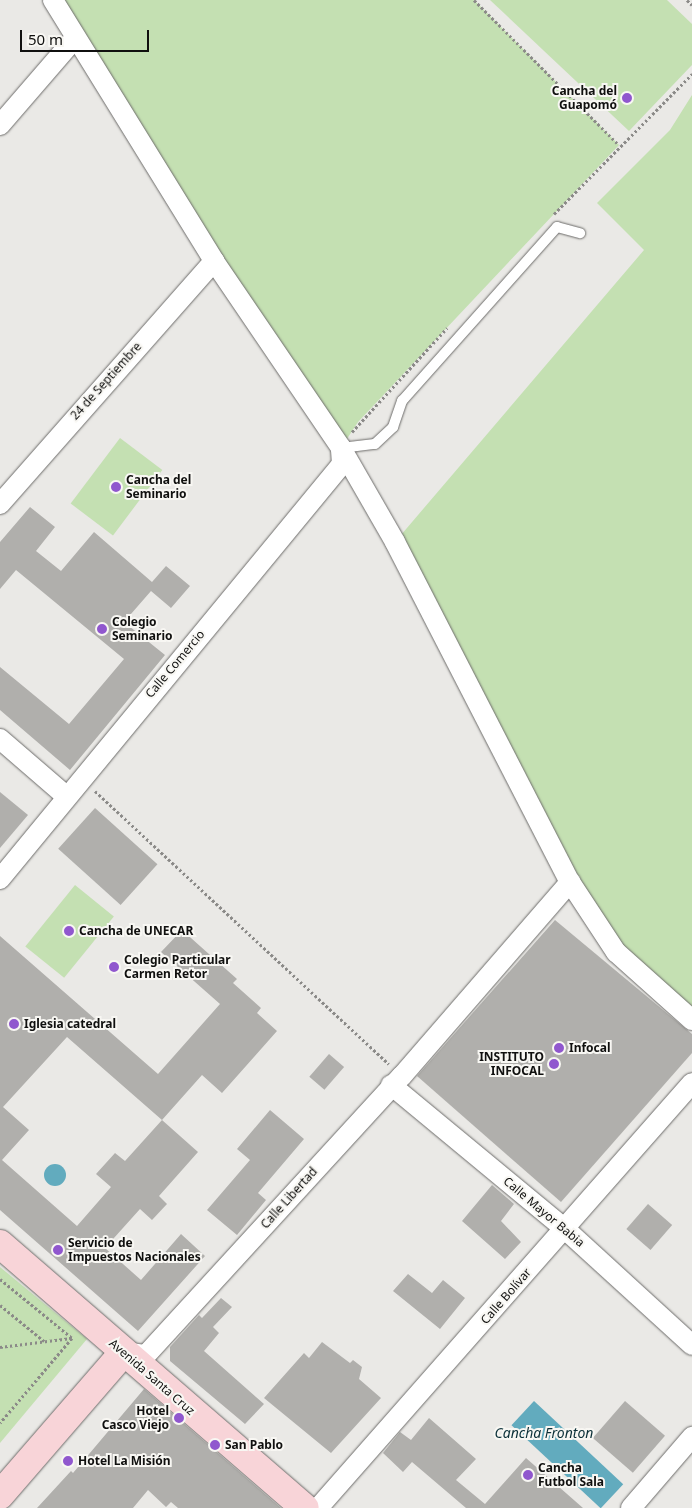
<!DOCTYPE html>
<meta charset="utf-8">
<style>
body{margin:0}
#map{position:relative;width:692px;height:1508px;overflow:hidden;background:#eae9e6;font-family:"Noto Sans",sans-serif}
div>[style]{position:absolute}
.green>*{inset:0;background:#c4e0b2;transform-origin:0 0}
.water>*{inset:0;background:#62abbe;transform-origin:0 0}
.round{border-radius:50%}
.building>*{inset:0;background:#b0afac;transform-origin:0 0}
.path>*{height:3px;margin-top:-1.5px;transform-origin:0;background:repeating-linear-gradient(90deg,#8b8a88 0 2.5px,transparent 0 5px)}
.roads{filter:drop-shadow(0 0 1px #6d6c6a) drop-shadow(0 0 1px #6d6c6a)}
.service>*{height:10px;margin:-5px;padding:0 5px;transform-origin:5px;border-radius:5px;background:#fff}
.minor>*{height:20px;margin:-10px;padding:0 10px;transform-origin:10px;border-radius:10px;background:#fff}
.secondary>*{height:28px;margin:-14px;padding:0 14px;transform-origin:14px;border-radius:14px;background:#f8d4d8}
.dots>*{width:14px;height:14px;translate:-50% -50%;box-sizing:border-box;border:2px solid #f8f7f3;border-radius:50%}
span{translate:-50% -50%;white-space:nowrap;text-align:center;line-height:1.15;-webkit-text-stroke:4px #f8f7f3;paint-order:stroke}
.poi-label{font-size:12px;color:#10100f;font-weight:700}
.right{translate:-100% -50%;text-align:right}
.left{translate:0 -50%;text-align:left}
.street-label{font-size:12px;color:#10100f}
.water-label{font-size:14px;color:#0b3038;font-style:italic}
.scale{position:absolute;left:20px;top:30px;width:129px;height:22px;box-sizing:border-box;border:2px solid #10100f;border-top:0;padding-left:6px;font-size:15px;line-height:18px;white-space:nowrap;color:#10100f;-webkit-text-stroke:4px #f8f7f3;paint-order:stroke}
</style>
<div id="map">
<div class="green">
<i style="clip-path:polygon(53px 0,474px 0,619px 145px,358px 422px,341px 448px)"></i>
<i style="clip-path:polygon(490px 0,667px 0,692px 24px,692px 65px,629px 131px)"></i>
<i style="clip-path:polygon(692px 95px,692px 1020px,616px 952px,395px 542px,644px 250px,597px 203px,670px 130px)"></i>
<i style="left:120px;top:438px;width:53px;height:82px;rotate:37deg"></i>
<i style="left:75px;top:885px;width:50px;height:79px;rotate:39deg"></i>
<i style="clip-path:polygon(0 1267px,87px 1339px,0 1443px)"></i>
</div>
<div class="water">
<i class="round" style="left:44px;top:1164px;width:22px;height:22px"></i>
<i style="left:534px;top:1401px;width:122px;height:33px;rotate:43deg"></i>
</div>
<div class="building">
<i style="clip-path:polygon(30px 507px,55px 527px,36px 551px,61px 571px,94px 532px,152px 582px,166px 566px,190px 586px,171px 608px,151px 591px,124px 622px,165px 655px,70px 770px,0 710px,0 667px,69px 724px,124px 659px,16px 570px,0 589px,0 542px)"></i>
<i style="clip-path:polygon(0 792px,28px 815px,0 848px)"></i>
<i style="left:95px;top:808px;width:84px;height:55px;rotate:42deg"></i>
<i style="clip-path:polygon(555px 920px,692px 1034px,692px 1053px,561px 1202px,417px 1076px)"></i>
<i style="clip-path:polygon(evenodd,182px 930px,237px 979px,233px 983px,261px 1008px,257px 1013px,277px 1031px,222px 1093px,202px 1075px,162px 1120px,198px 1152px,159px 1196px,167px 1204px,152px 1220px,140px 1209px,105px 1248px,141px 1280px,181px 1234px,205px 1256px,138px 1331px,0 1210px,0 936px,158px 1074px,220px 1004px,161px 952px,182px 930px,67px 1037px,162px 1120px,125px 1161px,115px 1153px,96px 1174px,111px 1187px,77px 1226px,2px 1160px,29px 1130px,3px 1107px,67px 1037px)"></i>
<i style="left:329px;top:1054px;width:20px;height:30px;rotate:41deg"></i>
<i style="clip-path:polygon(270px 1110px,304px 1139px,258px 1193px,266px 1200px,237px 1235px,207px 1210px,250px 1160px,237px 1149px)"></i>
<i style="clip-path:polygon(492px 1185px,514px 1204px,501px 1221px,521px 1242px,505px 1259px,462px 1221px)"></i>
<i style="left:648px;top:1204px;width:32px;height:33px;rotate:41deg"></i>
<i style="clip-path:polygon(408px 1274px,432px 1293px,443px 1280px,465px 1298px,440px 1329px,393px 1291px)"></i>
<i style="clip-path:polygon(221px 1298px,232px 1307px,213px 1327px,219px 1333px,204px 1351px,264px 1404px,245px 1424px,170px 1361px,170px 1347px,199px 1315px,202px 1318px)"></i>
<i style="clip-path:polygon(322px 1342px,350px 1363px,353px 1360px,362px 1367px,359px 1379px,381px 1398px,331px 1453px,264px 1398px,304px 1353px,309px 1358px)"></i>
<i style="clip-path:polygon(144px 1389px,281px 1508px,178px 1508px,171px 1502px,166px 1507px,148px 1490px,133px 1508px,37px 1508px,71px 1471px,73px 1473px)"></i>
<i style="left:625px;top:1401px;width:53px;height:49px;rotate:41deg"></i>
<i style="clip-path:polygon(429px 1418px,476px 1459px,456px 1480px,485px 1504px,526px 1458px,583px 1508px,466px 1508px,412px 1462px,403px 1472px,383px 1453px,400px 1432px,411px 1440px)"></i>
</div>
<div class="path">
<i style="left:474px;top:0;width:205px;rotate:45deg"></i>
<i style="left:687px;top:0;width:7px;rotate:45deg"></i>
<i style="left:554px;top:214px;width:197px;rotate:-45.4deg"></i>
<i style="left:352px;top:432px;width:141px;rotate:-47.6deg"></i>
<i style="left:95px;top:791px;width:401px;rotate:42.9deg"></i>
<i style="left:0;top:1279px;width:93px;rotate:39.3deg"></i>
<i style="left:72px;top:1338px;width:111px;rotate:130.3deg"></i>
<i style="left:0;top:1305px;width:57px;rotate:39.3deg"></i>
<i style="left:0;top:1347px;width:72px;rotate:-7.2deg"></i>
</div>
<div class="roads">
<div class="service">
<i style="left:341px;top:448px;width:34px;rotate:-7deg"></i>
<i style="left:375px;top:444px;width:25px;rotate:-43deg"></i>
<i style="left:393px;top:427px;width:28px;rotate:-71deg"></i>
<i style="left:402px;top:401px;width:233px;rotate:-48.3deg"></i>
<i style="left:557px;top:227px;width:24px;rotate:15deg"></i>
</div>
<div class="minor">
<i style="left:53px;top:0;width:307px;rotate:58.3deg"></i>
<i style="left:214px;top:261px;width:226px;rotate:55.8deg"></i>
<i style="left:341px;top:448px;width:108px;rotate:60.1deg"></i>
<i style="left:395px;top:542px;width:382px;rotate:62.8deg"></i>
<i style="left:570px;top:882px;width:84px;rotate:56.7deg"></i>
<i style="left:616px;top:952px;width:102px;rotate:41.8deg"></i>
<i style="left:0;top:125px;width:115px;rotate:-49.2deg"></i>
<i style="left:0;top:504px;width:324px;rotate:-48.6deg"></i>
<i style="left:0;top:739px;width:87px;rotate:40.8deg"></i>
<i style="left:0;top:879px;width:538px;rotate:-50.51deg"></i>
<i style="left:342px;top:464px;width:16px;rotate:-94deg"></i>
<i style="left:391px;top:1085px;width:226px;rotate:39.6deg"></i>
<i style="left:565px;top:1229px;width:172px;rotate:42.4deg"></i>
<i style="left:124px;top:1352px;width:22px;rotate:8deg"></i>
<i style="left:146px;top:1355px;width:379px;rotate:-47.5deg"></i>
<i style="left:402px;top:1076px;width:257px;rotate:-49.1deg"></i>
<i style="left:318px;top:1508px;width:566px;rotate:-48.65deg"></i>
<i style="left:631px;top:1508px;width:94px;rotate:-49.3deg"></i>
</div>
<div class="secondary">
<i style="left:0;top:1244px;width:403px;rotate:40.9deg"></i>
<i style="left:0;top:1495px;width:189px;rotate:-49.1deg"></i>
</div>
</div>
<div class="dots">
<i style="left:627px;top:98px;background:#9057ce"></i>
<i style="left:116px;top:487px;background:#9057ce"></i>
<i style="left:102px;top:629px;background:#9057ce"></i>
<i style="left:69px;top:931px;background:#9057ce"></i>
<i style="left:114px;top:967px;background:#9057ce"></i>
<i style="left:14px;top:1024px;background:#9057ce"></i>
<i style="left:559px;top:1048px;background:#9057ce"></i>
<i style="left:554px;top:1064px;background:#9057ce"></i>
<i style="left:58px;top:1250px;background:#9057ce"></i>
<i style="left:179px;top:1418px;background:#9057ce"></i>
<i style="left:215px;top:1445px;background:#9057ce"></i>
<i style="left:68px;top:1461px;background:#9057ce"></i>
<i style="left:528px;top:1475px;background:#9057ce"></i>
</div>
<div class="poi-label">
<span class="right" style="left:617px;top:98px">Cancha del<br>Guapomó</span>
<span class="left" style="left:126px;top:487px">Cancha del<br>Seminario</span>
<span class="left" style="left:112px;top:629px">Colegio<br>Seminario</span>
<span class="left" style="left:79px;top:931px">Cancha de UNECAR</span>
<span class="left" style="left:124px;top:967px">Colegio Particular<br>Carmen Retor</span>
<span class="left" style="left:24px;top:1024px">Iglesia catedral</span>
<span class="left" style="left:569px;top:1048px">Infocal</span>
<span class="right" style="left:544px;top:1064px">INSTITUTO<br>INFOCAL</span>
<span class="left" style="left:68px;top:1250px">Servicio de<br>Impuestos Nacionales</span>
<span class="right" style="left:169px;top:1418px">Hotel<br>Casco Viejo</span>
<span class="left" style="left:225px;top:1445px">San Pablo</span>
<span class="left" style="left:78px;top:1461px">Hotel La Misión</span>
<span class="left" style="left:538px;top:1475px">Cancha<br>Futbol Sala</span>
</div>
<div class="street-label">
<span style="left:106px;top:381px;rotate:-48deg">24 de Septiembre</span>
<span style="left:175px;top:664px;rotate:-50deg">Calle Comercio</span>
<span style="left:289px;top:1198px;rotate:-48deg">Calle Libertad</span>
<span style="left:544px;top:1212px;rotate:40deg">Calle Mayor Babia</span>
<span style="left:506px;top:1296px;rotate:-49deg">Calle Bolívar</span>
<span style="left:152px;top:1377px;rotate:41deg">Avenida Santa Cruz</span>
</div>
<div class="water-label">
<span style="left:544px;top:1433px">Cancha Fronton</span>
</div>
<div class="scale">50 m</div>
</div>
